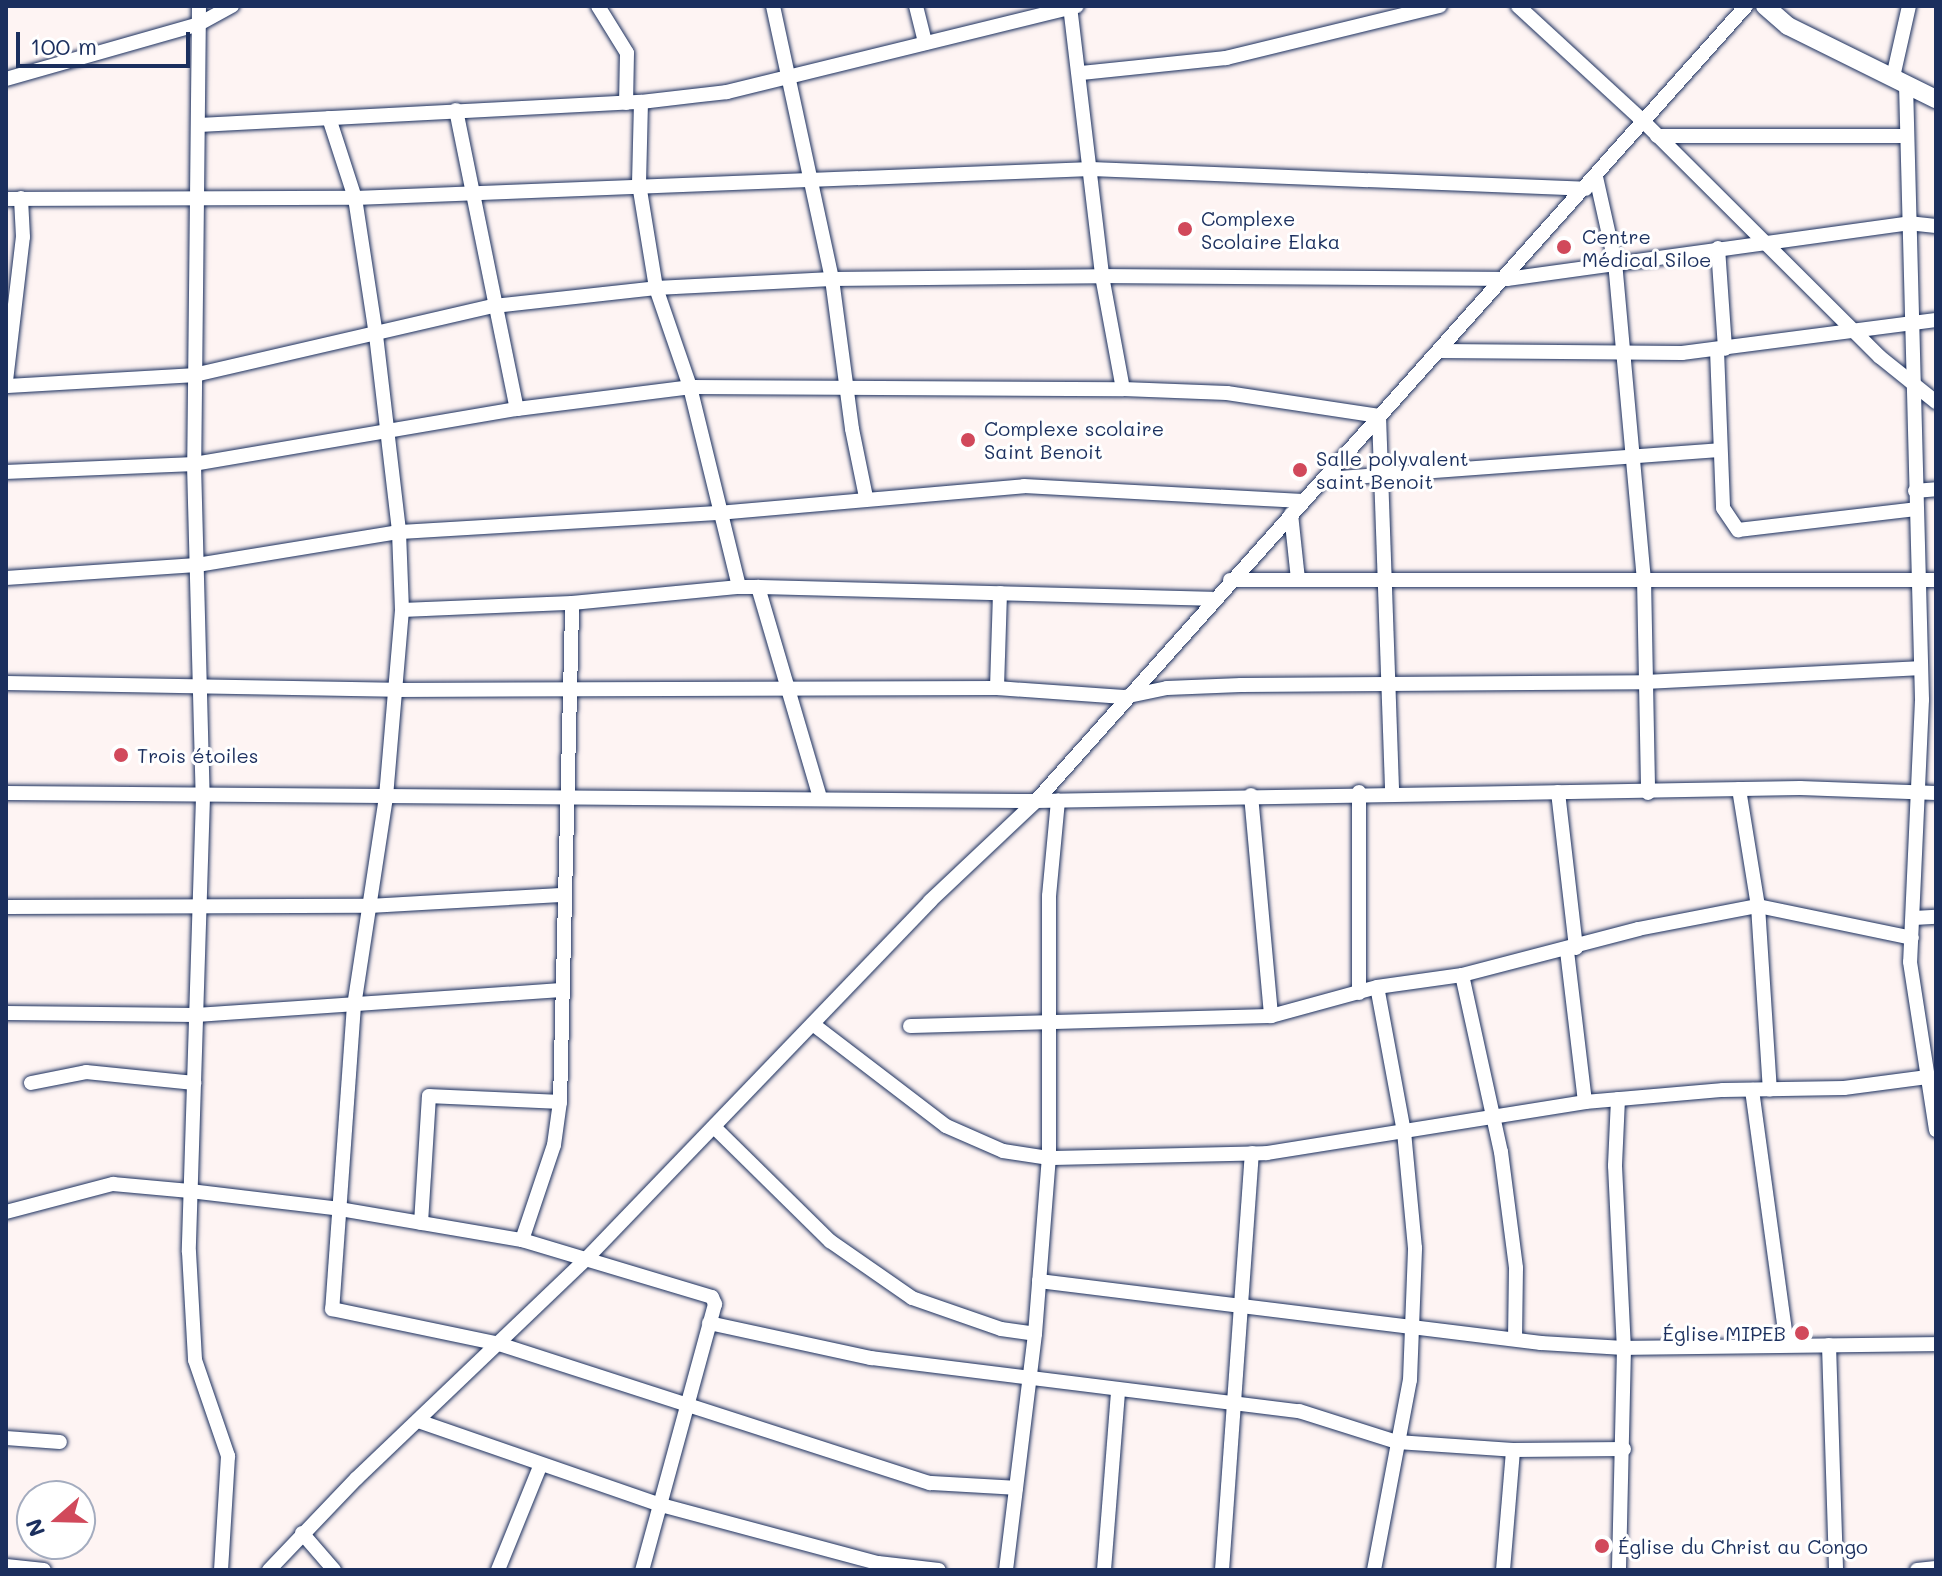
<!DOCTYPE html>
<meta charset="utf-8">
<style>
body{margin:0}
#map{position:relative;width:1942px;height:1576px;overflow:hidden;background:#fef4f3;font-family:Mali,sans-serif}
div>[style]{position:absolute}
.roads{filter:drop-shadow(0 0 2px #1b2f5e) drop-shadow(0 0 2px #1b2f5e)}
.minor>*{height:14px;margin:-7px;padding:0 7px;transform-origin:7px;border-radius:7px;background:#fff}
.major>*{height:18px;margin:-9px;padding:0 9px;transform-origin:9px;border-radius:9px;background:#fff}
.dots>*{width:22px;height:22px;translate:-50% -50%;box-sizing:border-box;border:4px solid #fff;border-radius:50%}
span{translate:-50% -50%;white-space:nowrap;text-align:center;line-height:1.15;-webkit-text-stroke:6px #fff;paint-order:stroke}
.poi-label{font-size:20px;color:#1b2f5e}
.left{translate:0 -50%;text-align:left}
.right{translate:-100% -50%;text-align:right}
.frame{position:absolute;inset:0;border:8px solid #1b2f5e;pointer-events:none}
.north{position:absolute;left:16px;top:1480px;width:80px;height:80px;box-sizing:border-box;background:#fff;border:2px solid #a4acbf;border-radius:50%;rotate:250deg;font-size:22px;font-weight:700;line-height:32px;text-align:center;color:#1b2f5e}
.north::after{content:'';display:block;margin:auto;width:28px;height:36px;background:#d1495b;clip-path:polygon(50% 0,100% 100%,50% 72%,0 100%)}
.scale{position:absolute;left:16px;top:32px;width:174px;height:36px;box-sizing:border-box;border:4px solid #1b2f5e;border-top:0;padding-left:10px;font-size:24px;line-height:28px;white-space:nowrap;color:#1b2f5e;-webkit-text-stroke:6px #fff;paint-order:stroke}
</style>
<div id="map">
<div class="roads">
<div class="minor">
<i style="left:199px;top:6px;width:458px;rotate:90.6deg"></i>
<i style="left:194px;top:464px;width:333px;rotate:88.5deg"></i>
<i style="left:203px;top:797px;width:455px;rotate:91.8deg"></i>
<i style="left:189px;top:1252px;width:108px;rotate:86.8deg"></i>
<i style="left:195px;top:1360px;width:102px;rotate:71deg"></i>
<i style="left:228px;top:1456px;width:114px;rotate:93.5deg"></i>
<i style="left:598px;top:6px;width:55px;rotate:58.3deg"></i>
<i style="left:627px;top:53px;width:50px;rotate:91.1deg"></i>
<i style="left:773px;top:6px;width:279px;rotate:77.8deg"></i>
<i style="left:832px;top:279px;width:151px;rotate:82.4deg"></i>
<i style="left:852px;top:429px;width:69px;rotate:78.4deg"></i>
<i style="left:916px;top:6px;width:38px;rotate:76deg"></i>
<i style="left:1070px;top:6px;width:272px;rotate:83.2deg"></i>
<i style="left:1102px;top:276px;width:115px;rotate:79.5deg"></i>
<i style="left:1518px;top:6px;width:171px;rotate:42.6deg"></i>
<i style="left:1644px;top:122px;width:333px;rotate:44.9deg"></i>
<i style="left:1880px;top:357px;width:72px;rotate:38.8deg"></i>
<i style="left:1081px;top:73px;width:146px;rotate:-5.9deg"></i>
<i style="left:1226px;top:58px;width:220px;rotate:-13.7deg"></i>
<i style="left:1893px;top:77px;width:73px;rotate:-77.3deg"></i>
<i style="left:6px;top:79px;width:201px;rotate:-15.9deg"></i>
<i style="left:199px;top:24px;width:38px;rotate:-29deg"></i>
<i style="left:1906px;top:84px;width:616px;rotate:88.51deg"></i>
<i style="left:1922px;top:700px;width:262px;rotate:92.6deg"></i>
<i style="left:1910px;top:962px;width:170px;rotate:81.2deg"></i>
<i style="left:641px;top:102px;width:82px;rotate:91.4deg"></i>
<i style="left:639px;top:184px;width:105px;rotate:80.7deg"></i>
<i style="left:656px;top:288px;width:105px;rotate:71deg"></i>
<i style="left:690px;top:387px;width:206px;rotate:76.2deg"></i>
<i style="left:739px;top:587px;width:19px"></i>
<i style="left:758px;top:587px;width:219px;rotate:73.6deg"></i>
<i style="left:456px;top:110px;width:305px;rotate:78.5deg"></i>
<i style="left:329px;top:118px;width:84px;rotate:72deg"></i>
<i style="left:355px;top:198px;width:139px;rotate:81.3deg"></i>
<i style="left:376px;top:335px;width:198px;rotate:83.3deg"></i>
<i style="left:399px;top:532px;width:78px;rotate:87.8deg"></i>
<i style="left:402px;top:610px;width:188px;rotate:94.9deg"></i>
<i style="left:386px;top:797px;width:210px;rotate:98.7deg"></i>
<i style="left:354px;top:1005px;width:305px;rotate:94.1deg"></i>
<i style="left:332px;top:1309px;width:171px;rotate:11.8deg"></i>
<i style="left:499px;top:1344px;width:453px;rotate:17.9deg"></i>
<i style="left:930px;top:1483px;width:86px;rotate:3.3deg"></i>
<i style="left:199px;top:125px;width:443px;rotate:-3deg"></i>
<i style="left:641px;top:102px;width:87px;rotate:-6.6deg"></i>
<i style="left:727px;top:92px;width:360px;rotate:-13.8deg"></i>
<i style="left:1657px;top:136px;width:250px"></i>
<i style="left:1596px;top:177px;width:87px;rotate:77.4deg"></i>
<i style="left:1615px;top:262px;width:317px;rotate:84.8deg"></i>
<i style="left:1644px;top:578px;width:215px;rotate:88.9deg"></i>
<i style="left:6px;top:199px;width:349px;rotate:-0.2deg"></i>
<i style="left:355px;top:198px;width:737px;rotate:-2.26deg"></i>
<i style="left:1091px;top:169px;width:495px;rotate:2.3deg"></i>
<i style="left:1718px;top:248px;width:101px;rotate:86deg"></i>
<i style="left:1717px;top:350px;width:158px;rotate:87.8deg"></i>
<i style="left:1723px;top:508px;width:27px;rotate:56deg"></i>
<i style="left:1738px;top:530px;width:179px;rotate:-6.7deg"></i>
<i style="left:1439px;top:351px;width:243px;rotate:0.5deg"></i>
<i style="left:1682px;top:353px;width:256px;rotate:-7.4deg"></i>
<i style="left:6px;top:381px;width:145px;rotate:-83.3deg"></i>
<i style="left:23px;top:237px;width:39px;rotate:-93deg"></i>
<i style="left:6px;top:386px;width:188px;rotate:-3.3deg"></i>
<i style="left:194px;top:375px;width:308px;rotate:-13deg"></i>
<i style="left:494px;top:306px;width:163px;rotate:-6.3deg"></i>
<i style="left:656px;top:288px;width:176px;rotate:-2.9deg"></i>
<i style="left:832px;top:279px;width:270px;rotate:-0.6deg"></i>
<i style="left:1102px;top:276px;width:405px;rotate:0.4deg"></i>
<i style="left:1507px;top:279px;width:405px;rotate:-7.9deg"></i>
<i style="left:1908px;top:223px;width:28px;rotate:6deg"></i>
<i style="left:6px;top:472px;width:188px;rotate:-2.4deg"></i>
<i style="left:194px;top:464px;width:328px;rotate:-9.7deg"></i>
<i style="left:517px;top:409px;width:174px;rotate:-7.2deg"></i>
<i style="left:690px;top:387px;width:433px;rotate:0.3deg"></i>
<i style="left:1123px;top:389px;width:104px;rotate:2.2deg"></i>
<i style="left:1227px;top:393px;width:154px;rotate:8.6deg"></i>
<i style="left:1379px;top:416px;width:375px;rotate:88deg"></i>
<i style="left:1326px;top:479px;width:394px;rotate:-4.2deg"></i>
<i style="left:1915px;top:491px;width:21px;rotate:-5deg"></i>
<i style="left:1291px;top:514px;width:65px;rotate:83.9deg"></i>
<i style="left:6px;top:578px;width:191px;rotate:-3.9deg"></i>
<i style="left:197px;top:565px;width:205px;rotate:-9.3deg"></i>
<i style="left:399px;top:532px;width:320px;rotate:-3.4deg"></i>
<i style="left:718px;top:513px;width:307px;rotate:-5deg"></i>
<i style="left:1024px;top:486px;width:279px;rotate:3.1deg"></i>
<i style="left:1230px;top:580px;width:706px"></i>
<i style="left:758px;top:587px;width:454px;rotate:1.5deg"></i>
<i style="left:402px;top:610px;width:170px;rotate:-2.4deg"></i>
<i style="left:572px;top:603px;width:168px;rotate:-5.5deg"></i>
<i style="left:6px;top:683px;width:388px;rotate:1deg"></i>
<i style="left:394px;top:690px;width:603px;rotate:-0.19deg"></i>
<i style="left:997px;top:688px;width:127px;rotate:4.1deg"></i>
<i style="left:1124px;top:697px;width:44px;rotate:-11.8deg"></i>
<i style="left:1167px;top:688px;width:74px;rotate:-2.3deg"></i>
<i style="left:1241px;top:685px;width:406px;rotate:-0.4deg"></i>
<i style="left:1647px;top:682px;width:274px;rotate:-2.9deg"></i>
<i style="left:997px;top:688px;width:95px;rotate:-88.2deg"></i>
<i style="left:1739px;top:789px;width:119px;rotate:80.8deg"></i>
<i style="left:1758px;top:906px;width:184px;rotate:86.3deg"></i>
<i style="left:1558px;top:792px;width:157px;rotate:83.4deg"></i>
<i style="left:6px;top:793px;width:1030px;rotate:0.45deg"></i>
<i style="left:1036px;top:801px;width:764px;rotate:-0.97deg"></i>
<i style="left:1800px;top:788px;width:136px;rotate:2.1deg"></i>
<i style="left:1251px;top:795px;width:222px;rotate:84.8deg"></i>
<i style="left:6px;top:907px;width:363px;rotate:-0.2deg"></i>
<i style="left:369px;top:906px;width:192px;rotate:-3.3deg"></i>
<i style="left:1914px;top:918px;width:22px;rotate:-3deg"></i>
<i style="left:1567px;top:951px;width:152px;rotate:83.2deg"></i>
<i style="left:1462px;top:975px;width:181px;rotate:77.6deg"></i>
<i style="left:1501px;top:1152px;width:117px;rotate:82.6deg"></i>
<i style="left:1516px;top:1268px;width:71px;rotate:90.8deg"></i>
<i style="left:1359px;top:993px;width:201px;rotate:-90deg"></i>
<i style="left:6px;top:1013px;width:190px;rotate:0.6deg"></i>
<i style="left:196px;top:1015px;width:366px;rotate:-3.9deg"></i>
<i style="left:814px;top:1025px;width:166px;rotate:37.4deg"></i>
<i style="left:946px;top:1126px;width:62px;rotate:23.7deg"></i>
<i style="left:1003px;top:1151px;width:47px;rotate:8.7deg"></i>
<i style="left:1049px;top:1158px;width:218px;rotate:-1.3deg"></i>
<i style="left:1267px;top:1153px;width:322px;rotate:-9.1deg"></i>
<i style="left:1585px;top:1102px;width:139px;rotate:-5deg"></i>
<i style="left:1723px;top:1090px;width:121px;rotate:-0.9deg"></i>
<i style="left:1844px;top:1088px;width:84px;rotate:-7.5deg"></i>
<i style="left:910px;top:1026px;width:361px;rotate:-1.6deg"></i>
<i style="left:1271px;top:1016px;width:110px;rotate:-15.3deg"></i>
<i style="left:1377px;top:987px;width:86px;rotate:-8deg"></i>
<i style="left:1462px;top:975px;width:182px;rotate:-14.6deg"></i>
<i style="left:1638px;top:929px;width:122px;rotate:-10.9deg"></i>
<i style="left:1758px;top:906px;width:157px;rotate:11.7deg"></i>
<i style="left:31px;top:1083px;width:56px;rotate:-11.3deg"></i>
<i style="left:86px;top:1072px;width:109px;rotate:5.8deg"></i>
<i style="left:1752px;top:1090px;width:257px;rotate:82.2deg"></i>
<i style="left:1618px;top:1099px;width:67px;rotate:92.6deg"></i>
<i style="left:1615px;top:1166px;width:182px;rotate:87.2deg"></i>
<i style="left:1624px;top:1348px;width:222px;rotate:91.3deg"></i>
<i style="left:714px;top:1127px;width:163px;rotate:44.5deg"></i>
<i style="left:830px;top:1241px;width:100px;rotate:34.8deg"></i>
<i style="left:912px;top:1298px;width:94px;rotate:19.2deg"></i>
<i style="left:1001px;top:1329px;width:34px;rotate:8deg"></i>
<i style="left:6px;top:1212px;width:111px;rotate:-14.7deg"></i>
<i style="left:113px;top:1184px;width:77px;rotate:5.2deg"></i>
<i style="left:190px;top:1191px;width:151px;rotate:6.8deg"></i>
<i style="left:340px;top:1209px;width:185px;rotate:9.7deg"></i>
<i style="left:522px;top:1240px;width:198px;rotate:16.7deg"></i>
<i style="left:712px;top:1297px;width:8px;rotate:67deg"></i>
<i style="left:715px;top:1304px;width:276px;rotate:105.3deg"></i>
<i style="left:421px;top:1223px;width:127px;rotate:-86.4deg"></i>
<i style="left:429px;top:1096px;width:131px;rotate:2.6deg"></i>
<i style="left:522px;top:1240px;width:100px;rotate:-71.4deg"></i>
<i style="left:554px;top:1145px;width:43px;rotate:-82.1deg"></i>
<i style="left:560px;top:1102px;width:499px;rotate:-88.6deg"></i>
<i style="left:1039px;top:1281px;width:506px;rotate:7.04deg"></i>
<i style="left:1541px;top:1343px;width:83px;rotate:3.4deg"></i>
<i style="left:1624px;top:1348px;width:312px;rotate:-0.7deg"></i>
<i style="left:709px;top:1323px;width:166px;rotate:12.2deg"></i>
<i style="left:871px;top:1358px;width:431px;rotate:7.1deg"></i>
<i style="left:1299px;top:1411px;width:103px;rotate:17.6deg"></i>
<i style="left:1397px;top:1442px;width:116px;rotate:3.9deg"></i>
<i style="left:1513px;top:1450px;width:111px;rotate:-0.5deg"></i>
<i style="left:1829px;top:1345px;width:225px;rotate:88.2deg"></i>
<i style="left:418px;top:1421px;width:257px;rotate:19.1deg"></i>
<i style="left:661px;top:1505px;width:225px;rotate:15deg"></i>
<i style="left:878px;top:1563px;width:61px;rotate:6.5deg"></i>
<i style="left:6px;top:1438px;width:54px;rotate:4.2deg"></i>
<i style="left:302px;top:1533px;width:49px;rotate:49.1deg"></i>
<i style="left:6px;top:1566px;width:38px;rotate:6deg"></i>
<i style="left:269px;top:1570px;width:127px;rotate:-46.3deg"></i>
<i style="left:357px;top:1478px;width:315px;rotate:-43.7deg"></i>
<i style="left:585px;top:1260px;width:498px;rotate:-46.1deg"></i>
<i style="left:930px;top:901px;width:146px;rotate:-43.3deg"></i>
<i style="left:1036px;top:801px;width:1066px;rotate:-48.23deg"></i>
<i style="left:498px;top:1570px;width:114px;rotate:-67.9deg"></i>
<i style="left:1006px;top:1570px;width:238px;rotate:-83deg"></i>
<i style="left:1035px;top:1334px;width:177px;rotate:-85.5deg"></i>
<i style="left:1049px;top:1158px;width:262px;rotate:-90deg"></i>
<i style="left:1049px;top:896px;width:96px;rotate:-84.6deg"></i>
<i style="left:1104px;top:1570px;width:180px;rotate:-85.5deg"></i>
<i style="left:1222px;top:1570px;width:418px;rotate:-85.9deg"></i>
<i style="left:1374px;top:1570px;width:193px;rotate:-79.3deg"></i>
<i style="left:1410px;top:1380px;width:132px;rotate:-87.8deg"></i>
<i style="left:1415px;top:1248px;width:117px;rotate:-95.4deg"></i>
<i style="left:1404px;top:1132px;width:147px;rotate:-100.5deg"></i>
<i style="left:1503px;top:1570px;width:120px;rotate:-85.2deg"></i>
<i style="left:1917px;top:1570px;width:19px;rotate:-6deg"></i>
</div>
<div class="major">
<i style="left:1765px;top:6px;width:30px;rotate:41deg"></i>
<i style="left:1788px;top:26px;width:165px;rotate:26.3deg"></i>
</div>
</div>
<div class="dots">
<i style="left:1185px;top:229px;background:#d1495b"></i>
<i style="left:1564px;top:247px;background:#d1495b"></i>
<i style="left:968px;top:440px;background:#d1495b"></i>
<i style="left:1300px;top:470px;background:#d1495b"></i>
<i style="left:121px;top:755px;background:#d1495b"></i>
<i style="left:1802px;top:1333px;background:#d1495b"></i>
<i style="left:1602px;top:1546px;background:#d1495b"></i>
</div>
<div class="poi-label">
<span class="left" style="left:1201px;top:230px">Complexe<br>Scolaire Elaka</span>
<span class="left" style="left:1582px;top:248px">Centre<br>Médical Siloe</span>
<span class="left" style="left:984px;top:440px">Complexe scolaire<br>Saint Benoit</span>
<span class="left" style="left:1316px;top:470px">Salle polyvalent<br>saint Benoit</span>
<span class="left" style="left:137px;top:755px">Trois étoiles</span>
<span class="right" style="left:1786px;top:1333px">Église MIPEB</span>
<span class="left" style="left:1618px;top:1546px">Église du Christ au Congo</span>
</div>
<div class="frame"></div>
<div class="north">N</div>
<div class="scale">100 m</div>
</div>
